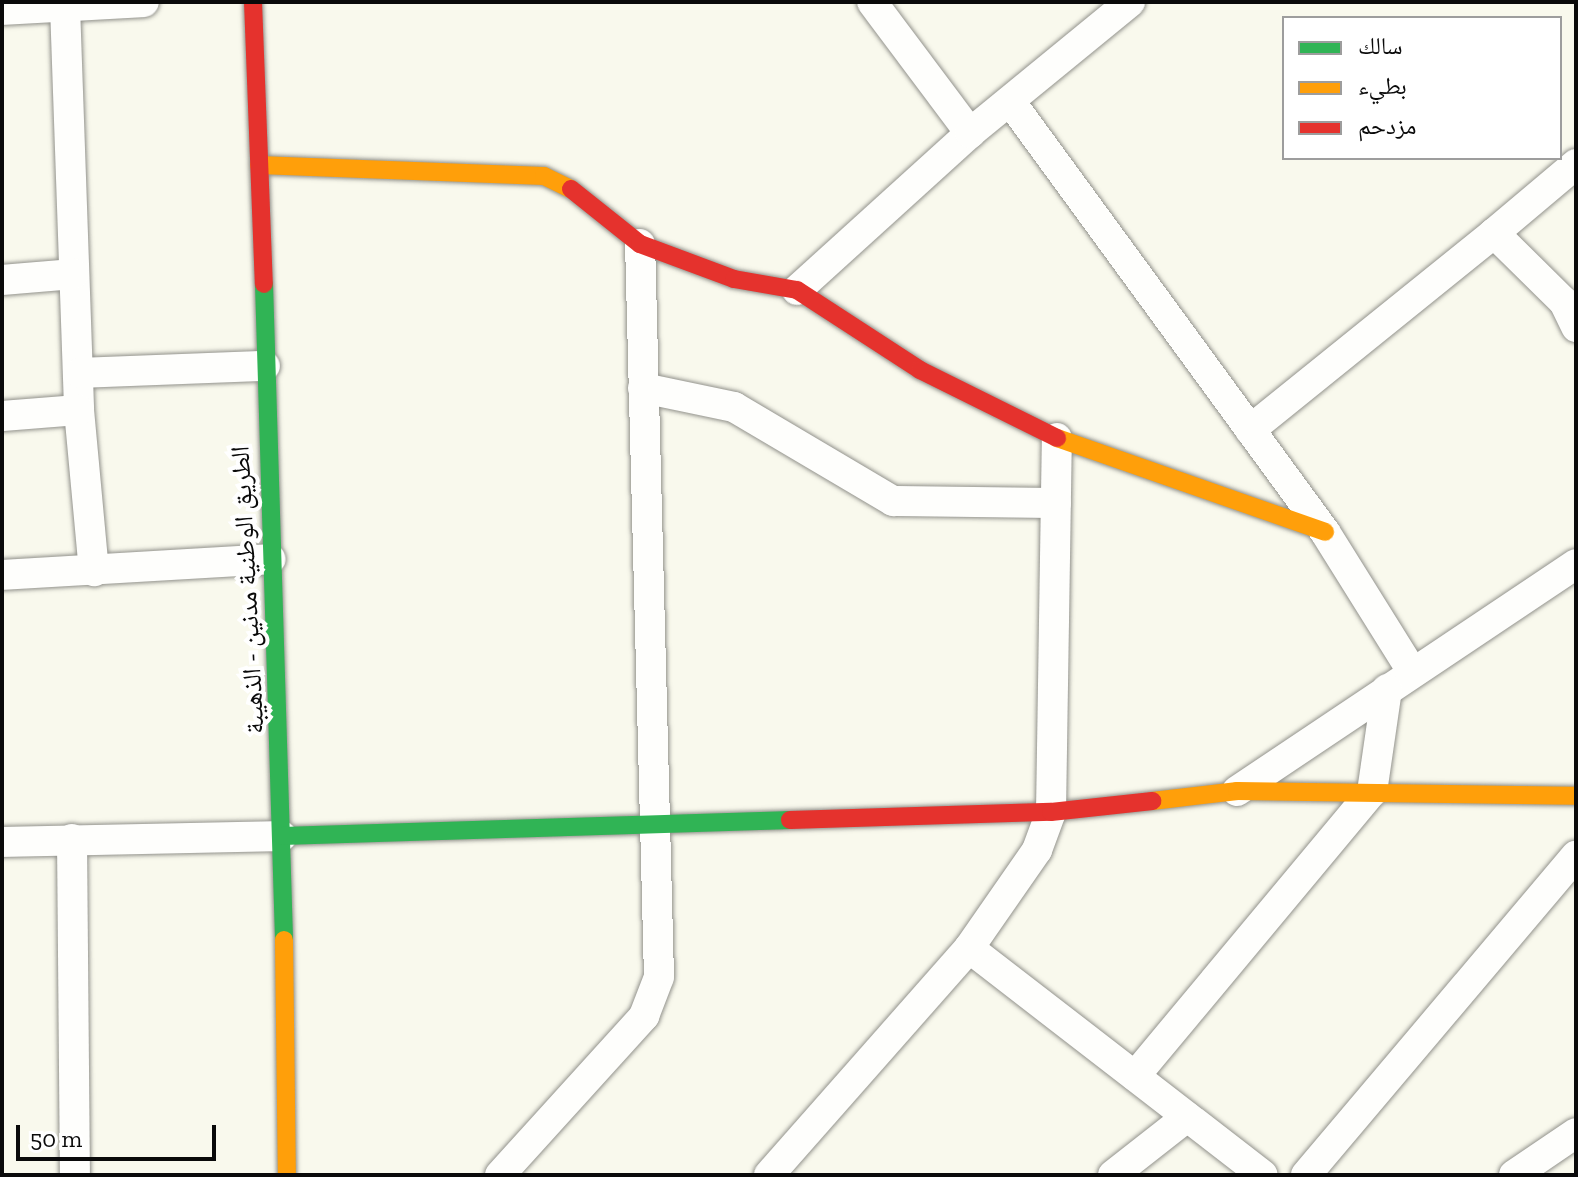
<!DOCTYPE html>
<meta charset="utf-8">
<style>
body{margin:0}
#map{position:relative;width:1578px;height:1177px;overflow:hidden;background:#f9f9ed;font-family:"Zilla Slab","Noto Naskh Arabic",serif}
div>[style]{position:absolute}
.roads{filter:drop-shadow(0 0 2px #92928c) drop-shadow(0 0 2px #92928c)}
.street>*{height:30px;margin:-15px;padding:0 15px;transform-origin:15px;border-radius:15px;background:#fefefc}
.fast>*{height:18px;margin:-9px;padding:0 9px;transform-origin:9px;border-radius:9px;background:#30b455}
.slow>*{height:18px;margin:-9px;padding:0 9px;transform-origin:9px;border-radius:9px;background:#ff9f0a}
.jam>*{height:18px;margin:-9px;padding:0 9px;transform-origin:9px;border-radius:9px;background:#e5322d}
span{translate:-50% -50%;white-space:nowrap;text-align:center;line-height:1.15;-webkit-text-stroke:8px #fff;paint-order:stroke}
.street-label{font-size:26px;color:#0a0a0a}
.frame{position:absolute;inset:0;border:4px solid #0a0a0a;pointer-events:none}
.legend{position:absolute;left:1282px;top:16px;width:280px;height:144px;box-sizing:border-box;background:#fff;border:2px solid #9d9d9d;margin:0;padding:10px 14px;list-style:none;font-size:24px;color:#0a0a0a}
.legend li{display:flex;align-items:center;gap:16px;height:40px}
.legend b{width:40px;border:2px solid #9d9d9d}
.scale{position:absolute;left:16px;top:1125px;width:200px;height:36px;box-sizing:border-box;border:4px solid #0a0a0a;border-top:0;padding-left:10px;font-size:24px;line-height:28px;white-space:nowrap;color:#0a0a0a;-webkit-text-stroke:6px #fff;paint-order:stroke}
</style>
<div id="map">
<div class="roads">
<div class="street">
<i style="left:872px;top:2px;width:164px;rotate:53.2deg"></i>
<i style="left:65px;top:6px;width:404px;rotate:88deg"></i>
<i style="left:79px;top:410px;width:162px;rotate:84.7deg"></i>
<i style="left:2px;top:10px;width:142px;rotate:-3.2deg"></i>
<i style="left:1010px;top:101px;width:534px;rotate:53.84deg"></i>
<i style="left:1325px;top:532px;width:164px;rotate:58deg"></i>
<i style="left:1494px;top:233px;width:107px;rotate:-40.1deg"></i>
<i style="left:2px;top:280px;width:72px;rotate:-4.8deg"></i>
<i style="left:797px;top:290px;width:234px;rotate:-42.2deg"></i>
<i style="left:970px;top:133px;width:207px;rotate:-39.3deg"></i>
<i style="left:80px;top:373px;width:185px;rotate:-2.2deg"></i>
<i style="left:643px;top:388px;width:93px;rotate:11.8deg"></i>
<i style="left:734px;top:407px;width:185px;rotate:30.6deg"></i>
<i style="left:893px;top:501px;width:163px;rotate:0.7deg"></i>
<i style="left:2px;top:416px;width:77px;rotate:-4.5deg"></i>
<i style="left:1250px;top:430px;width:314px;rotate:-38.9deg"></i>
<i style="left:1494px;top:233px;width:98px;rotate:44.6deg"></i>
<i style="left:1564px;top:302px;width:28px;rotate:64deg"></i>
<i style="left:2px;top:575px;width:269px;rotate:-3.4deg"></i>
<i style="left:1237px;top:791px;width:408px;rotate:-33.8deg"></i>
<i style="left:72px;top:839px;width:336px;rotate:89.5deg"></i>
<i style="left:2px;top:842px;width:280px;rotate:-1.2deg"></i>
<i style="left:969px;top:948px;width:371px;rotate:37.7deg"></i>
<i style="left:1135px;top:1076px;width:370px;rotate:-50.2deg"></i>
<i style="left:1372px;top:792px;width:104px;rotate:-81.7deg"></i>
<i style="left:500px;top:1175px;width:215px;rotate:-47.8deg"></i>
<i style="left:644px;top:1016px;width:42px;rotate:-69deg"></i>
<i style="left:659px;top:977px;width:733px;rotate:-91.48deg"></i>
<i style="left:769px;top:1175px;width:303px;rotate:-48.6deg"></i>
<i style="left:969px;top:948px;width:119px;rotate:-55.2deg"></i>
<i style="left:1037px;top:850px;width:40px;rotate:-69.8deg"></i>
<i style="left:1051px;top:812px;width:374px;rotate:-89.1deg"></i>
<i style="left:1113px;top:1175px;width:94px;rotate:-38.1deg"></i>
<i style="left:1306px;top:1175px;width:418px;rotate:-49.8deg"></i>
<i style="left:1514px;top:1175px;width:75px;rotate:-34.1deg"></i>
</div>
<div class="fast">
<i style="left:264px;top:284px;width:656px;rotate:88.25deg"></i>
<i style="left:282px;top:836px;width:508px;rotate:-1.8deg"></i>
</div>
<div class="slow">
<i style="left:259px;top:165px;width:285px;rotate:2.2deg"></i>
<i style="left:544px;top:176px;width:30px;rotate:26deg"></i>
<i style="left:1057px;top:438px;width:284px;rotate:19.3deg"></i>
<i style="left:1152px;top:801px;width:86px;rotate:-6.7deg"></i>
<i style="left:1237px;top:791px;width:339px;rotate:0.8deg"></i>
<i style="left:284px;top:940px;width:235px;rotate:89.3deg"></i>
</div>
<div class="jam">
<i style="left:253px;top:2px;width:282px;rotate:87.8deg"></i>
<i style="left:571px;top:189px;width:88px;rotate:38.6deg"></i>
<i style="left:640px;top:244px;width:100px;rotate:20.4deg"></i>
<i style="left:734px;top:279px;width:64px;rotate:9.9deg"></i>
<i style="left:797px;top:290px;width:147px;rotate:33deg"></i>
<i style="left:920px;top:370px;width:153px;rotate:26.4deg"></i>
<i style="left:790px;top:820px;width:261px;rotate:-1.8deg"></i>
<i style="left:1051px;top:812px;width:102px;rotate:-6.2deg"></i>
</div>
</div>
<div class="street-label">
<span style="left:248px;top:590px;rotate:-93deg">الطريق الوطنية مدنين - الذهيبة</span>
</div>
<div class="frame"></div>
<ul class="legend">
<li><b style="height:10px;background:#30b455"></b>سالك</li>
<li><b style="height:10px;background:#ff9f0a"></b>بطيء</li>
<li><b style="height:10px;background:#e5322d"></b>مزدحم</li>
</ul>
<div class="scale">50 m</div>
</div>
